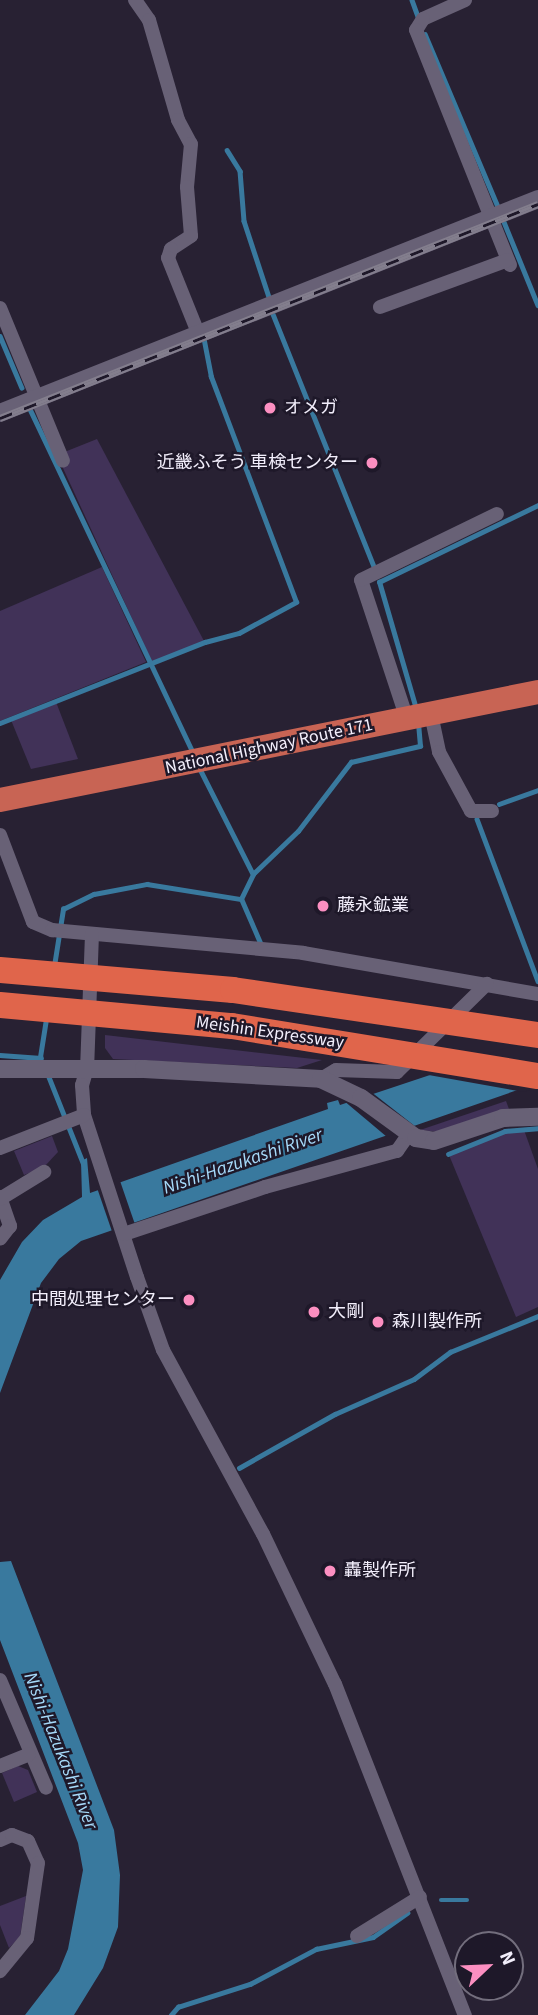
<!DOCTYPE html>
<meta charset="utf-8">
<style>
body{margin:0}
#map{position:relative;width:538px;height:2015px;overflow:hidden;background:#282133;font-family:"Source Sans 3","Noto Sans JP",sans-serif}
div>[style]{position:absolute}
.green>*{inset:0;background:#413258}
.water>*{inset:0;background:#39799e}
.pier>*{inset:0;background:#282133;transform-origin:0 0}
.stream>*{height:4.5px;margin:-2.25px;padding:0 2.25px;transform-origin:2.25px;border-radius:2.25px;background:#39799e}
.minor>*{height:14px;margin:-7px;padding:0 7px;transform-origin:7px;border-radius:7px;background:#686176}
.tertiary>*{height:18px;margin:-9px;padding:0 9px;transform-origin:9px;border-radius:9px;background:#686176}
.trunk>*{height:24px;margin:-12px;padding:0 12px;transform-origin:12px;border-radius:12px;background:#c86454}
.motorway>*{height:26px;margin:-13px;padding:0 13px;transform-origin:13px;border-radius:13px;background:#e0654b}
.rail>*{height:7px;margin-top:-3.5px;transform-origin:0;background:repeating-linear-gradient(90deg,#1e1829 0 13px,#837e8d 0 26px);box-sizing:border-box;border-block:2px solid #837e8d}
.dots>*{width:19px;height:19px;translate:-50% -50%;box-sizing:border-box;border:4px solid #1e1829;border-radius:50%}
span{translate:-50% -50%;white-space:nowrap;text-align:center;line-height:1.15;-webkit-text-stroke:5px #1e1829;paint-order:stroke}
.poi-label{font-size:18px;color:#f2eefb}
.left{translate:0 -50%;text-align:left}
.right{translate:-100% -50%;text-align:right}
.street-label{font-size:18px;color:#f2eefb}
.water-label{font-size:19px;color:#a6d9f9;font-style:italic}
.north{position:absolute;left:454px;top:1931px;width:70px;height:70px;box-sizing:border-box;background:#1e1829;border:2px solid #736e7d;border-radius:50%;rotate:67deg;font-size:19px;font-weight:700;line-height:28px;text-align:center;color:#f2eefb}
.north::after{content:'';display:block;margin:auto;width:24px;height:32px;background:#fc8fc1;clip-path:polygon(50% 0,100% 100%,50% 72%,0 100%)}
</style>
<div id="map">
<div class="green">
<i style="clip-path:polygon(97px 439px,204px 641px,152px 662px,57px 455px)"></i>
<i style="clip-path:polygon(102px 567px,146px 662px,0 721px,0 611px)"></i>
<i style="clip-path:polygon(56px 702px,78px 759px,31px 769px,11px 720px)"></i>
<i style="clip-path:polygon(105px 1035px,322px 1060px,297px 1068px,113px 1059px,105px 1048px)"></i>
<i style="clip-path:polygon(506px 1101px,509px 1109px,440px 1132px,420px 1130px)"></i>
<i style="clip-path:polygon(524px 1130px,538px 1169px,538px 1307px,516px 1317px,449px 1155px,504px 1132px)"></i>
<i style="clip-path:polygon(52px 1136px,58px 1152px,44px 1167px,24px 1175px,14px 1151px)"></i>
<i style="clip-path:polygon(18px 1766px,28px 1770px,37px 1792px,14px 1802px,2px 1773px)"></i>
<i style="clip-path:polygon(26px 1896px,20px 1937px,9px 1948px,0 1925px,0 1906px)"></i>
</div>
<div class="water">
<i style="clip-path:polygon(433px 1074px,538px 1083px,81px 1241px,59px 1259px,41px 1283px,0 1393px,0 1280px,22px 1242px,43px 1220px,82px 1197px,81px 1161px,87px 1158px,90px 1193px,328px 1109px,327px 1103px,338px 1100px,340px 1105px)"></i>
<i style="clip-path:polygon(11px 1561px,114px 1830px,120px 1875px,118px 1927px,103px 1968px,74px 2015px,25px 2015px,59px 1971px,68px 1949px,83px 1870px,78px 1843px,0 1640px,0 1562px)"></i>
</div>
<div class="pier">
<i style="clip-path:polygon(538px 1038px,538px 1087px,524px 1092px,423px 1074px)"></i>
<i style="clip-path:polygon(370px 1091px,416px 1127px,387px 1137px,343px 1100px)"></i>
<i style="left:119px;top:1178px;width:49px;height:24px;rotate:71deg"></i>
</div>
<div class="stream">
<i style="left:412px;top:0;width:20px;rotate:70deg"></i>
<i style="left:425px;top:34px;width:190px;rotate:67.1deg"></i>
<i style="left:227px;top:150px;width:25px;rotate:58deg"></i>
<i style="left:240px;top:171px;width:50px;rotate:85.4deg"></i>
<i style="left:244px;top:221px;width:80px;rotate:71.8deg"></i>
<i style="left:502px;top:217px;width:95px;rotate:67.8deg"></i>
<i style="left:273px;top:314px;width:271px;rotate:68.2deg"></i>
<i style="left:0;top:336px;width:56px;rotate:67.1deg"></i>
<i style="left:30px;top:409px;width:381px;rotate:64.6deg"></i>
<i style="left:416px;top:709px;width:132px;rotate:-106.2deg"></i>
<i style="left:379px;top:582px;width:177px;rotate:-25.8deg"></i>
<i style="left:0;top:723px;width:220px;rotate:-21.6deg"></i>
<i style="left:205px;top:642px;width:35px;rotate:-15deg"></i>
<i style="left:239px;top:633px;width:65px;rotate:-28.5deg"></i>
<i style="left:296px;top:602px;width:241px;rotate:-110.7deg"></i>
<i style="left:211px;top:377px;width:37px;rotate:-101deg"></i>
<i style="left:199px;top:767px;width:120px;rotate:63.2deg"></i>
<i style="left:499px;top:804px;width:41px;rotate:-19.7deg"></i>
<i style="left:477px;top:819px;width:173px;rotate:69.4deg"></i>
<i style="left:261px;top:945px;width:50px;rotate:-113.5deg"></i>
<i style="left:241px;top:899px;width:28px;rotate:-64deg"></i>
<i style="left:253px;top:874px;width:62px;rotate:-43.7deg"></i>
<i style="left:298px;top:831px;width:87px;rotate:-52.5deg"></i>
<i style="left:351px;top:762px;width:71px;rotate:-13.1deg"></i>
<i style="left:420px;top:746px;width:22px;rotate:-95deg"></i>
<i style="left:54px;top:966px;width:58px;rotate:-81deg"></i>
<i style="left:63px;top:909px;width:34px;rotate:-26deg"></i>
<i style="left:94px;top:894px;width:54px;rotate:-10.7deg"></i>
<i style="left:147px;top:884px;width:95px;rotate:9.1deg"></i>
<i style="left:0;top:1055px;width:41px;rotate:4.2deg"></i>
<i style="left:40px;top:1057px;width:38px;rotate:-81deg"></i>
<i style="left:47px;top:1072px;width:100px;rotate:68.3deg"></i>
<i style="left:448px;top:1154px;width:61px;rotate:-22deg"></i>
<i style="left:505px;top:1131px;width:33px;rotate:-5deg"></i>
<i style="left:239px;top:1468px;width:110px;rotate:-29.4deg"></i>
<i style="left:335px;top:1414px;width:86px;rotate:-23.9deg"></i>
<i style="left:414px;top:1379px;width:45px;rotate:-36.9deg"></i>
<i style="left:450px;top:1352px;width:95px;rotate:-22.2deg"></i>
<i style="left:441px;top:1900px;width:26px"></i>
<i style="left:171px;top:2015px;width:11px;rotate:-49deg"></i>
<i style="left:178px;top:2007px;width:76px;rotate:-17.7deg"></i>
<i style="left:250px;top:1984px;width:75px;rotate:-27.9deg"></i>
<i style="left:316px;top:1949px;width:58px;rotate:-11.9deg"></i>
<i style="left:373px;top:1937px;width:42px;rotate:-35.2deg"></i>
</div>
<div class="minor">
<i style="left:135px;top:0;width:24px;rotate:55deg"></i>
<i style="left:149px;top:20px;width:104px;rotate:73.8deg"></i>
<i style="left:178px;top:120px;width:27px;rotate:62deg"></i>
<i style="left:191px;top:144px;width:43px;rotate:95.3deg"></i>
<i style="left:187px;top:187px;width:49px;rotate:85.3deg"></i>
<i style="left:191px;top:236px;width:24px;rotate:147deg"></i>
<i style="left:171px;top:249px;width:9px;rotate:108deg"></i>
<i style="left:168px;top:258px;width:83px;rotate:68.1deg"></i>
<i style="left:465px;top:0;width:46px;rotate:155.7deg"></i>
<i style="left:423px;top:19px;width:13px;rotate:122deg"></i>
<i style="left:416px;top:30px;width:253px;rotate:68.2deg"></i>
<i style="left:380px;top:307px;width:136px;rotate:-20.2deg"></i>
<i style="left:0;top:308px;width:165px;rotate:67.6deg"></i>
<i style="left:431px;top:714px;width:39px;rotate:78deg"></i>
<i style="left:439px;top:752px;width:67px;rotate:61.5deg"></i>
<i style="left:471px;top:811px;width:21px"></i>
<i style="left:407px;top:719px;width:146px;rotate:-108.3deg"></i>
<i style="left:361px;top:580px;width:151px;rotate:-25.9deg"></i>
<i style="left:0;top:835px;width:93px;rotate:69.2deg"></i>
<i style="left:33px;top:922px;width:21px;rotate:23deg"></i>
<i style="left:52px;top:930px;width:252px;rotate:5.2deg"></i>
<i style="left:303px;top:953px;width:239px;rotate:9.9deg"></i>
<i style="left:92px;top:934px;width:134px;rotate:92.1deg"></i>
<i style="left:87px;top:1068px;width:18px;rotate:106deg"></i>
<i style="left:82px;top:1085px;width:30px;rotate:86deg"></i>
<i style="left:84px;top:1115px;width:170px;rotate:71.9deg"></i>
<i style="left:137px;top:1277px;width:77px;rotate:70.4deg"></i>
<i style="left:163px;top:1350px;width:209px;rotate:61.5deg"></i>
<i style="left:263px;top:1534px;width:166px;rotate:64.4deg"></i>
<i style="left:335px;top:1684px;width:356px;rotate:68.6deg"></i>
<i style="left:321px;top:1079px;width:17px;rotate:-31deg"></i>
<i style="left:336px;top:1070px;width:61px;rotate:1.9deg"></i>
<i style="left:397px;top:1072px;width:126px;rotate:-44.4deg"></i>
<i style="left:0;top:1148px;width:90px;rotate:-21.4deg"></i>
<i style="left:0;top:1197px;width:31px;rotate:71deg"></i>
<i style="left:10px;top:1226px;width:16px;rotate:128deg"></i>
<i style="left:0;top:1199px;width:52px;rotate:-31.5deg"></i>
<i style="left:124px;top:1234px;width:149px;rotate:-18.4deg"></i>
<i style="left:265px;top:1187px;width:137px;rotate:-15.3deg"></i>
<i style="left:397px;top:1151px;width:21px;rotate:-55deg"></i>
<i style="left:0;top:1680px;width:117px;rotate:66.9deg"></i>
<i style="left:0;top:1766px;width:31px;rotate:-22deg"></i>
<i style="left:0;top:1840px;width:13px;rotate:-23deg"></i>
<i style="left:12px;top:1835px;width:17px;rotate:21deg"></i>
<i style="left:28px;top:1841px;width:24px;rotate:66deg"></i>
<i style="left:38px;top:1863px;width:76px;rotate:98.3deg"></i>
<i style="left:27px;top:1938px;width:43px;rotate:129.3deg"></i>
<i style="left:357px;top:1936px;width:74px;rotate:-31.8deg"></i>
</div>
<div class="tertiary">
<i style="left:0;top:413px;width:579px;rotate:-21.69deg"></i>
<i style="left:0;top:1069px;width:144px"></i>
<i style="left:144px;top:1069px;width:177px;rotate:3.2deg"></i>
<i style="left:321px;top:1079px;width:44px;rotate:25.4deg"></i>
<i style="left:361px;top:1098px;width:68px;rotate:36deg"></i>
<i style="left:416px;top:1138px;width:18px;rotate:9deg"></i>
<i style="left:434px;top:1141px;width:73px;rotate:-18.4deg"></i>
<i style="left:503px;top:1118px;width:35px;rotate:-2deg"></i>
</div>
<div class="trunk">
<i style="left:0;top:800px;width:549px;rotate:-11.35deg"></i>
</div>
<div class="motorway">
<i style="left:0;top:970px;width:234px;rotate:4.9deg"></i>
<i style="left:233px;top:990px;width:308px;rotate:8.4deg"></i>
<i style="left:0;top:1005px;width:233px;rotate:5.2deg"></i>
<i style="left:232px;top:1026px;width:310px;rotate:9.3deg"></i>
</div>
<div class="rail">
<i style="left:0;top:418px;width:579px;rotate:-21.69deg"></i>
</div>
<div class="dots">
<i style="left:270px;top:408px;background:#fc8fc1"></i>
<i style="left:372px;top:463px;background:#fc8fc1"></i>
<i style="left:323px;top:906px;background:#fc8fc1"></i>
<i style="left:189px;top:1300px;background:#fc8fc1"></i>
<i style="left:314px;top:1312px;background:#fc8fc1"></i>
<i style="left:378px;top:1322px;background:#fc8fc1"></i>
<i style="left:330px;top:1571px;background:#fc8fc1"></i>
</div>
<div class="poi-label">
<span class="left" style="left:284px;top:408px">オメガ</span>
<span class="right" style="left:358px;top:463px">近畿ふそう 車検センター</span>
<span class="left" style="left:337px;top:906px">藤永鉱業</span>
<span class="right" style="left:175px;top:1300px">中間処理センター</span>
<span class="left" style="left:328px;top:1312px">大剛</span>
<span class="left" style="left:392px;top:1322px">森川製作所</span>
<span class="left" style="left:344px;top:1571px">轟製作所</span>
</div>
<div class="street-label">
<span style="left:269px;top:747px;rotate:-12deg">National Highway Route 171</span>
<span style="left:270px;top:1033px;rotate:8deg">Meishin Expressway</span>
</div>
<div class="water-label">
<span style="left:243px;top:1162px;rotate:-19deg">Nishi-Hazukashi River</span>
<span style="left:60px;top:1751px;rotate:68deg">Nishi-Hazukashi River</span>
</div>
<div class="north">N</div>
</div>
